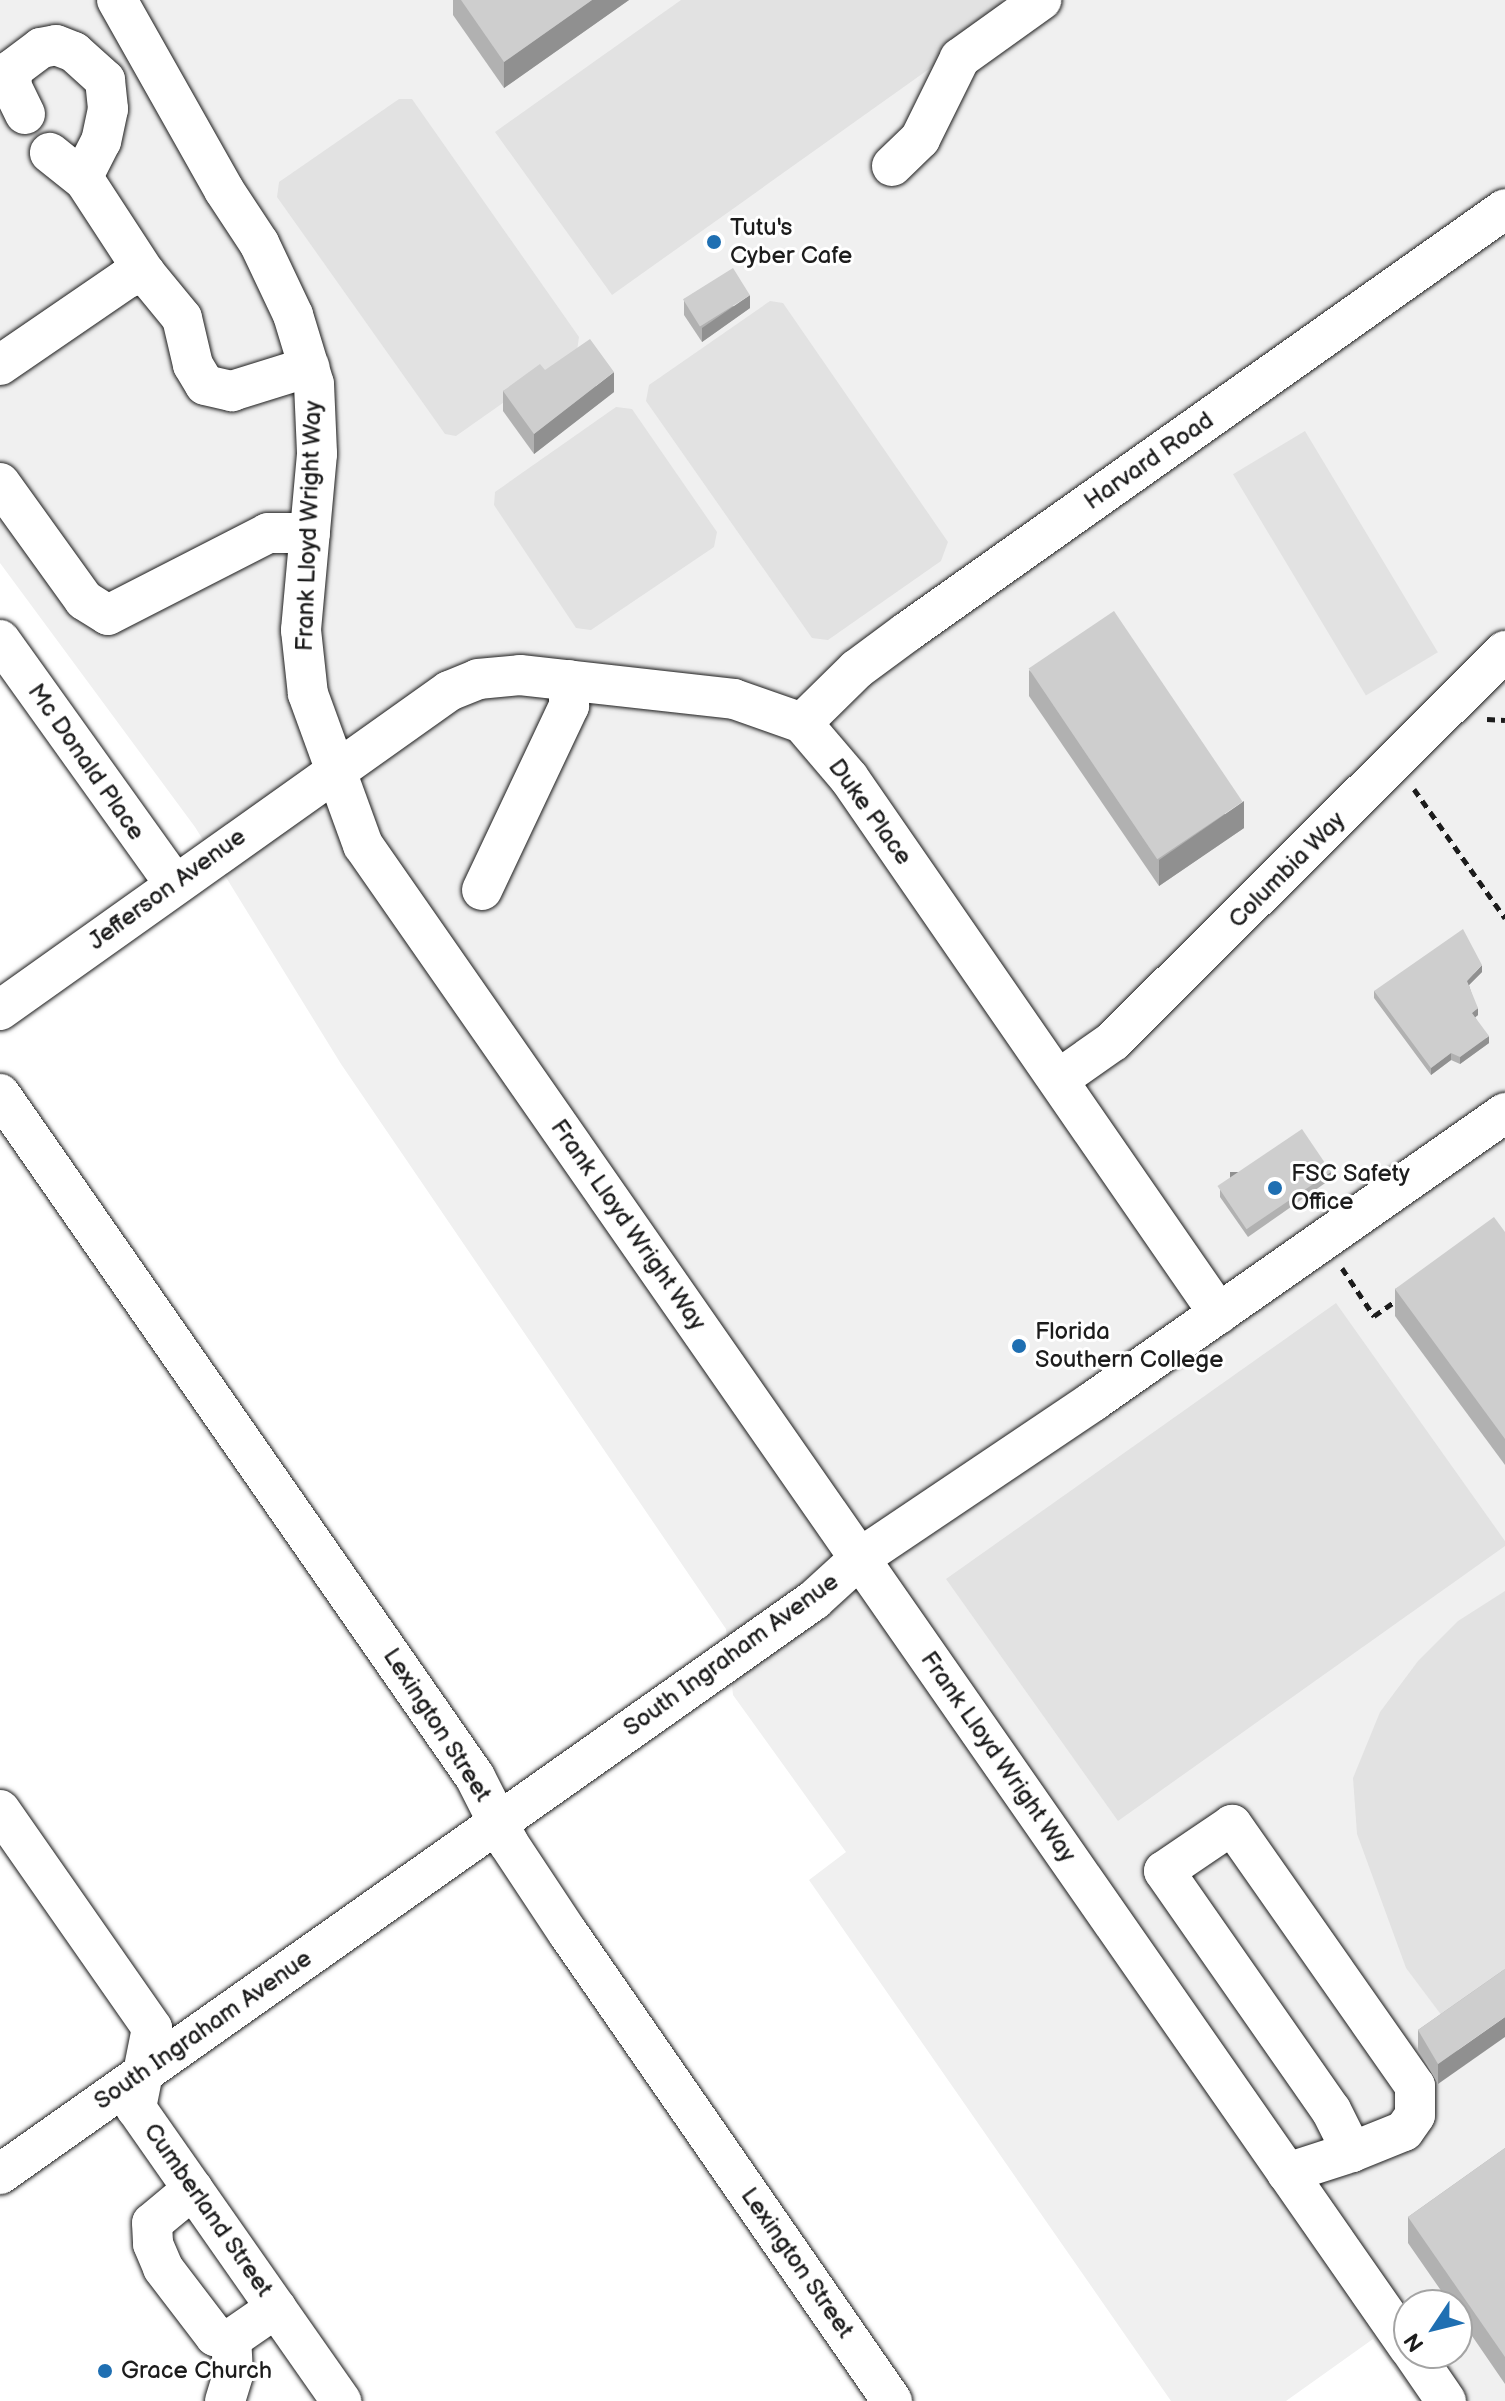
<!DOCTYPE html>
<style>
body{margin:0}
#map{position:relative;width:1505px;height:2401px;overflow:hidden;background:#fff;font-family:"Balsamiq Sans",sans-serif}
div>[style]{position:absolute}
.built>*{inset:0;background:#f0f0f0}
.green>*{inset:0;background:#e2e2e2;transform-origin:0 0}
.path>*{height:5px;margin-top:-2.5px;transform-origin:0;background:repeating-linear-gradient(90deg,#1c1c1c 0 8px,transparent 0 14px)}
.roads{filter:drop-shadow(0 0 2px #1c1c1c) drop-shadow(0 0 2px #1c1c1c)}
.minor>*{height:40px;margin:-20px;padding:0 20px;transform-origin:20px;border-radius:20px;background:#fff}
.wall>*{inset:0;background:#b1b1b1}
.shaded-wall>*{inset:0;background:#909090;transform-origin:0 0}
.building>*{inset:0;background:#cecece;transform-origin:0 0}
.dots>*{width:22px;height:22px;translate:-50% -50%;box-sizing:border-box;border:4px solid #fff;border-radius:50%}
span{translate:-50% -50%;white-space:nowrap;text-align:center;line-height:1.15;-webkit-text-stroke:6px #fff;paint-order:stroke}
.poi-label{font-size:24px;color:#1c1c1c}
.left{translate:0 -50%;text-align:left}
.street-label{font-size:24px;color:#1c1c1c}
.north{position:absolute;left:1393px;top:2289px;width:80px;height:80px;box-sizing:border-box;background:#fff;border:2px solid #a4a4a4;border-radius:50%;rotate:235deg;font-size:22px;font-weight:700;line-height:32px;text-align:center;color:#1c1c1c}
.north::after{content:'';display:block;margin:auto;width:28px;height:36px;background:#1f6fb2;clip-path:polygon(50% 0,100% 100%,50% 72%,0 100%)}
</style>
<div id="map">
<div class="built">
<i style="clip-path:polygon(evenodd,0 0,1505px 0,1505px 2401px,1417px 2401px,1373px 2339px,1286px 2401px,1171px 2401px,809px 1880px,846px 1852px,733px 1695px,726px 1629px,341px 1064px,195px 827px,0 563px,0 0,1409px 2305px,1457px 2305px,1457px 2353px,1409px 2353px,1409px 2305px)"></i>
</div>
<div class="green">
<i style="clip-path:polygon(681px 0,1001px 0,1009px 12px,612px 295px,495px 132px)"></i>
<i style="clip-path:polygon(399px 99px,412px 99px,579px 337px,577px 351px,456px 436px,445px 434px,277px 197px,279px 182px)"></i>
<i style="clip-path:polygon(770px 301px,783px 303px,948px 542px,941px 561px,828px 640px,812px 638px,646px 401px,649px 385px)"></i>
<i style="clip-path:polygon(616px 407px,632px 409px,717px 532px,714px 547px,591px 630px,576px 628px,494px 505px,495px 492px)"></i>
<i style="left:1305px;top:431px;width:258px;height:84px;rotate:59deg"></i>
<i style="clip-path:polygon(1336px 1303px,1505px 1541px,1505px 1546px,1118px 1821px,946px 1579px)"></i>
<i style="clip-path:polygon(1505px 1591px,1505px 1983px,1448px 2024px,1406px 1968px,1357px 1834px,1353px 1778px,1380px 1712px,1418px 1661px,1458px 1621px)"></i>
</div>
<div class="path">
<i style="left:1487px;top:719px;width:18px;rotate:3deg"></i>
<i style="left:1414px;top:789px;width:158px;rotate:54.8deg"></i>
<i style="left:1342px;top:1268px;width:58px;rotate:56.3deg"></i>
<i style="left:1374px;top:1316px;width:29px;rotate:-35deg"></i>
</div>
<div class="roads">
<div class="minor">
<i style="left:117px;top:0;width:218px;rotate:60.6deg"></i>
<i style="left:224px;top:190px;width:64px;rotate:56.6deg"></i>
<i style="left:259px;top:243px;width:80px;rotate:64.7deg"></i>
<i style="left:293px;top:315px;width:72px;rotate:73.1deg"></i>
<i style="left:314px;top:384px;width:70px;rotate:87.5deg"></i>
<i style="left:317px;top:454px;width:177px;rotate:95.2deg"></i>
<i style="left:301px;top:630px;width:64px;rotate:83.8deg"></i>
<i style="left:308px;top:694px;width:161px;rotate:70deg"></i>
<i style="left:363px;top:845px;width:1831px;rotate:55.16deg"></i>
<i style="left:25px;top:114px;width:32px;rotate:-116deg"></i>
<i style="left:11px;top:85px;width:16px;rotate:-83deg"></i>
<i style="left:13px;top:69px;width:35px;rotate:-37deg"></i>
<i style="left:41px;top:48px;width:15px;rotate:-11deg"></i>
<i style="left:56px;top:45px;width:19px;rotate:21deg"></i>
<i style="left:74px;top:52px;width:42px;rotate:42.1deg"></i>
<i style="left:105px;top:80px;width:29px;rotate:84deg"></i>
<i style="left:108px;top:109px;width:33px;rotate:102deg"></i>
<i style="left:101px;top:141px;width:35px;rotate:117deg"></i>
<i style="left:85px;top:172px;width:9px;rotate:90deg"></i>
<i style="left:85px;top:181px;width:45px;rotate:-141.3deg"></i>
<i style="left:892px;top:166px;width:39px;rotate:-44deg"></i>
<i style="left:920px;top:139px;width:90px;rotate:-63.7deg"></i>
<i style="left:960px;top:58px;width:100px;rotate:-35.6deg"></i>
<i style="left:85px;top:181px;width:110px;rotate:56.9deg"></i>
<i style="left:0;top:365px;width:154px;rotate:-34.4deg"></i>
<i style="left:127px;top:278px;width:19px;rotate:-16deg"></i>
<i style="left:145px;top:273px;width:58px;rotate:50.6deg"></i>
<i style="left:182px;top:318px;width:48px;rotate:76.8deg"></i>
<i style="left:193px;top:365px;width:23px;rotate:59deg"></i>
<i style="left:205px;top:385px;width:28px;rotate:13deg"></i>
<i style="left:232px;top:391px;width:81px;rotate:-17.3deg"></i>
<i style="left:0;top:483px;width:144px;rotate:54.3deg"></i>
<i style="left:84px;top:600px;width:28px;rotate:32deg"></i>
<i style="left:108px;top:615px;width:180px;rotate:-27.1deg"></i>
<i style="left:268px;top:533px;width:42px"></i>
<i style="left:0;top:640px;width:299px;rotate:54.4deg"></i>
<i style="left:802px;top:723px;width:77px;rotate:-44.5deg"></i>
<i style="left:857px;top:669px;width:62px;rotate:-36.5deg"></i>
<i style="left:907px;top:632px;width:732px;rotate:-35.27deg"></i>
<i style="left:482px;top:890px;width:204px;rotate:-64.7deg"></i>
<i style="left:569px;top:706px;width:26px;rotate:-90deg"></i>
<i style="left:0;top:1010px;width:551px;rotate:-35.39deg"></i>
<i style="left:449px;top:691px;width:31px;rotate:-22deg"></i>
<i style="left:478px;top:679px;width:42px;rotate:-5.4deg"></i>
<i style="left:520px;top:675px;width:215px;rotate:6.4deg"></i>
<i style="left:734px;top:699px;width:72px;rotate:19.4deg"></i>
<i style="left:802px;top:723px;width:72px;rotate:49.5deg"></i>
<i style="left:849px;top:778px;width:651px;rotate:55.38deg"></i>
<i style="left:1059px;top:1079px;width:66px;rotate:-35.1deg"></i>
<i style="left:1113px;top:1041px;width:553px;rotate:-44.85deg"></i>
<i style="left:0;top:1094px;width:832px;rotate:55.18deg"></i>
<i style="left:475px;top:1777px;width:75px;rotate:63.1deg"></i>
<i style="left:509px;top:1844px;width:107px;rotate:56.5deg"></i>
<i style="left:568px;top:1933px;width:569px;rotate:55.3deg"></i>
<i style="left:0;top:1810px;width:266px;rotate:55.1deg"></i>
<i style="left:152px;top:2028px;width:82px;rotate:101.3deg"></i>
<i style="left:136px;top:2108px;width:358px;rotate:55deg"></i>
<i style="left:1287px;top:2173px;width:68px;rotate:-17.9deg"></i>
<i style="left:1352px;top:2152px;width:56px;rotate:-22deg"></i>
<i style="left:1404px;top:2131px;width:19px;rotate:-55deg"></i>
<i style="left:1415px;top:2115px;width:29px;rotate:-90deg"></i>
<i style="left:1415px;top:2086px;width:319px;rotate:-125deg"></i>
<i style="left:1232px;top:1825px;width:82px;rotate:145.9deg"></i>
<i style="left:1164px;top:1871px;width:292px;rotate:55.1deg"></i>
<i style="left:1331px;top:2110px;width:47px;rotate:63.4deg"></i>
<i style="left:0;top:2174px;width:996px;rotate:-35.19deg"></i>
<i style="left:814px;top:1600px;width:62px;rotate:-42.4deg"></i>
<i style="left:860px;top:1558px;width:280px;rotate:-33.9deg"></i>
<i style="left:1092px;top:1402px;width:504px;rotate:-34.98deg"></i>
<i style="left:193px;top:2189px;width:53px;rotate:140.3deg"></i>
<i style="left:152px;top:2223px;width:21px;rotate:87deg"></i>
<i style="left:153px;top:2244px;width:26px;rotate:67deg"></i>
<i style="left:163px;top:2268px;width:86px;rotate:52.6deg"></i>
<i style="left:215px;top:2336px;width:16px;rotate:11deg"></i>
<i style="left:231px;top:2339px;width:55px;rotate:-34.6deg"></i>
<i style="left:1413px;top:2353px;width:58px;rotate:55.5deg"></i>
<i style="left:225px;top:2401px;width:28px;rotate:-73deg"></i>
<i style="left:233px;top:2374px;width:35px;rotate:-93deg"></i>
</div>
</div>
<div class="wall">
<i style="clip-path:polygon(453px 0,629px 0,504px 88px,453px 15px)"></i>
<i style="clip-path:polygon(684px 301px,750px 308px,702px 342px,684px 315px)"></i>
<i style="clip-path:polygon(545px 370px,614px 392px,534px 454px,503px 411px,503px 391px)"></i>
<i style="clip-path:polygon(1029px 670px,1244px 828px,1159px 886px,1029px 696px)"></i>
<i style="clip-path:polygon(1482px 972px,1469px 985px,1478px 1015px,1475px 1017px,1489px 1043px,1460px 1064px,1451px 1060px,1431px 1075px,1374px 998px,1374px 991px)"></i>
<i style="clip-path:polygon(1331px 1179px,1248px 1237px,1220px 1197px,1220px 1190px)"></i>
<i style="clip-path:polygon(1505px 1232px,1505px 1465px,1395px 1316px,1395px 1289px)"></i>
<i style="clip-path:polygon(1505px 1969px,1438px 2084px,1418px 2050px,1418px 2030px)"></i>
<i style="clip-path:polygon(1505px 2148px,1505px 2384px,1457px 2314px,1457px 2305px,1451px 2305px,1408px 2243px,1408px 2217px)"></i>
</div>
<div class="shaded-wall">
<i style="clip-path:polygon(592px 0,629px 0,504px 88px,504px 62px)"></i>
<i style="clip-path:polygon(750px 295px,750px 308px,702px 342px,702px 328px)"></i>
<i style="clip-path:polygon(614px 372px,614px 392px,534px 454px,534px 434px)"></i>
<i style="clip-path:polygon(1244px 801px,1244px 828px,1159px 886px,1159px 860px)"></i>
<i style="clip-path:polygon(1482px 965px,1482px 972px,1467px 987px,1467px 981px)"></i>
<i style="clip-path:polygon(1478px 1008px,1478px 1015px,1472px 1020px,1472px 1013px)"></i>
<i style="clip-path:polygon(1489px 1036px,1489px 1043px,1460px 1064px,1460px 1057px)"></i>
<i style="clip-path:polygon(1451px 1053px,1451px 1060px,1431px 1075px,1431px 1068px)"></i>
<i style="left:1331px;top:1172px;width:7px;height:101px;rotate:90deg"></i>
<i style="clip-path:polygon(1505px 2017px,1505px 2037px,1438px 2084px,1438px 2064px)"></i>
</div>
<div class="building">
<i style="clip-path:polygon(461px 0,592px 0,504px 62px)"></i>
<i style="left:733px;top:268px;width:32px;height:59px;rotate:58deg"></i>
<i style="clip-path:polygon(590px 339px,614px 372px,534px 434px,503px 391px,540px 364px,545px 370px)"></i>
<i style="left:1114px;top:611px;width:230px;height:103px;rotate:56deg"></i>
<i style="clip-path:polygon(1463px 929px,1482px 965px,1467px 981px,1478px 1008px,1472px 1013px,1489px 1036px,1460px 1057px,1451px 1053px,1431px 1068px,1374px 991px)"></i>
<i style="left:1302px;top:1129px;width:52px;height:102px;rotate:56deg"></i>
<i style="clip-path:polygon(1494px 1217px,1505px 1232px,1505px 1439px,1395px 1289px)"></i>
<i style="clip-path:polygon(1505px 1969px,1505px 2017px,1438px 2064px,1418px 2030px)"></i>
<i style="clip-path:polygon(1505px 2148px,1505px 2357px,1408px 2217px)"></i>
</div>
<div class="dots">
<i style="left:714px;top:242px;background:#1f6fb2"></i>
<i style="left:1275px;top:1188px;background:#1f6fb2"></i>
<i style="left:1019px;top:1346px;background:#1f6fb2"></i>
<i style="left:105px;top:2371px;background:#1f6fb2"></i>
</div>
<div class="poi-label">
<span class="left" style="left:730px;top:242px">Tutu's<br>Cyber Cafe</span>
<span class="left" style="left:1291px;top:1188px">FSC Safety<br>Office</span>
<span class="left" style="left:1035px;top:1346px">Florida<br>Southern College</span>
<span class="left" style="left:121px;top:2371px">Grace Church</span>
</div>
<div class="street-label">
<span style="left:1149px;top:461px;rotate:-35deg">Harvard Road</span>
<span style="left:309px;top:526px;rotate:-88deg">Frank Lloyd Wright Way</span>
<span style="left:86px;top:762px;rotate:55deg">Mc Donald Place</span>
<span style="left:870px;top:812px;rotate:54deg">Duke Place</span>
<span style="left:1287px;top:870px;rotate:-45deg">Columbia Way</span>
<span style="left:167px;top:889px;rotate:-36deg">Jefferson Avenue</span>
<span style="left:628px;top:1225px;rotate:55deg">Frank Lloyd Wright Way</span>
<span style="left:731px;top:1655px;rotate:-36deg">South Ingraham Avenue</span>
<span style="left:437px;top:1725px;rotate:57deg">Lexington Street</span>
<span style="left:998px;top:1757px;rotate:55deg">Frank Lloyd Wright Way</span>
<span style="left:203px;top:2030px;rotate:-35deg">South Ingraham Avenue</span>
<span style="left:208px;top:2210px;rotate:55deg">Cumberland Street</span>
<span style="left:797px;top:2263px;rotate:55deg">Lexington Street</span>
</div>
<div class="north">N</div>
</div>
